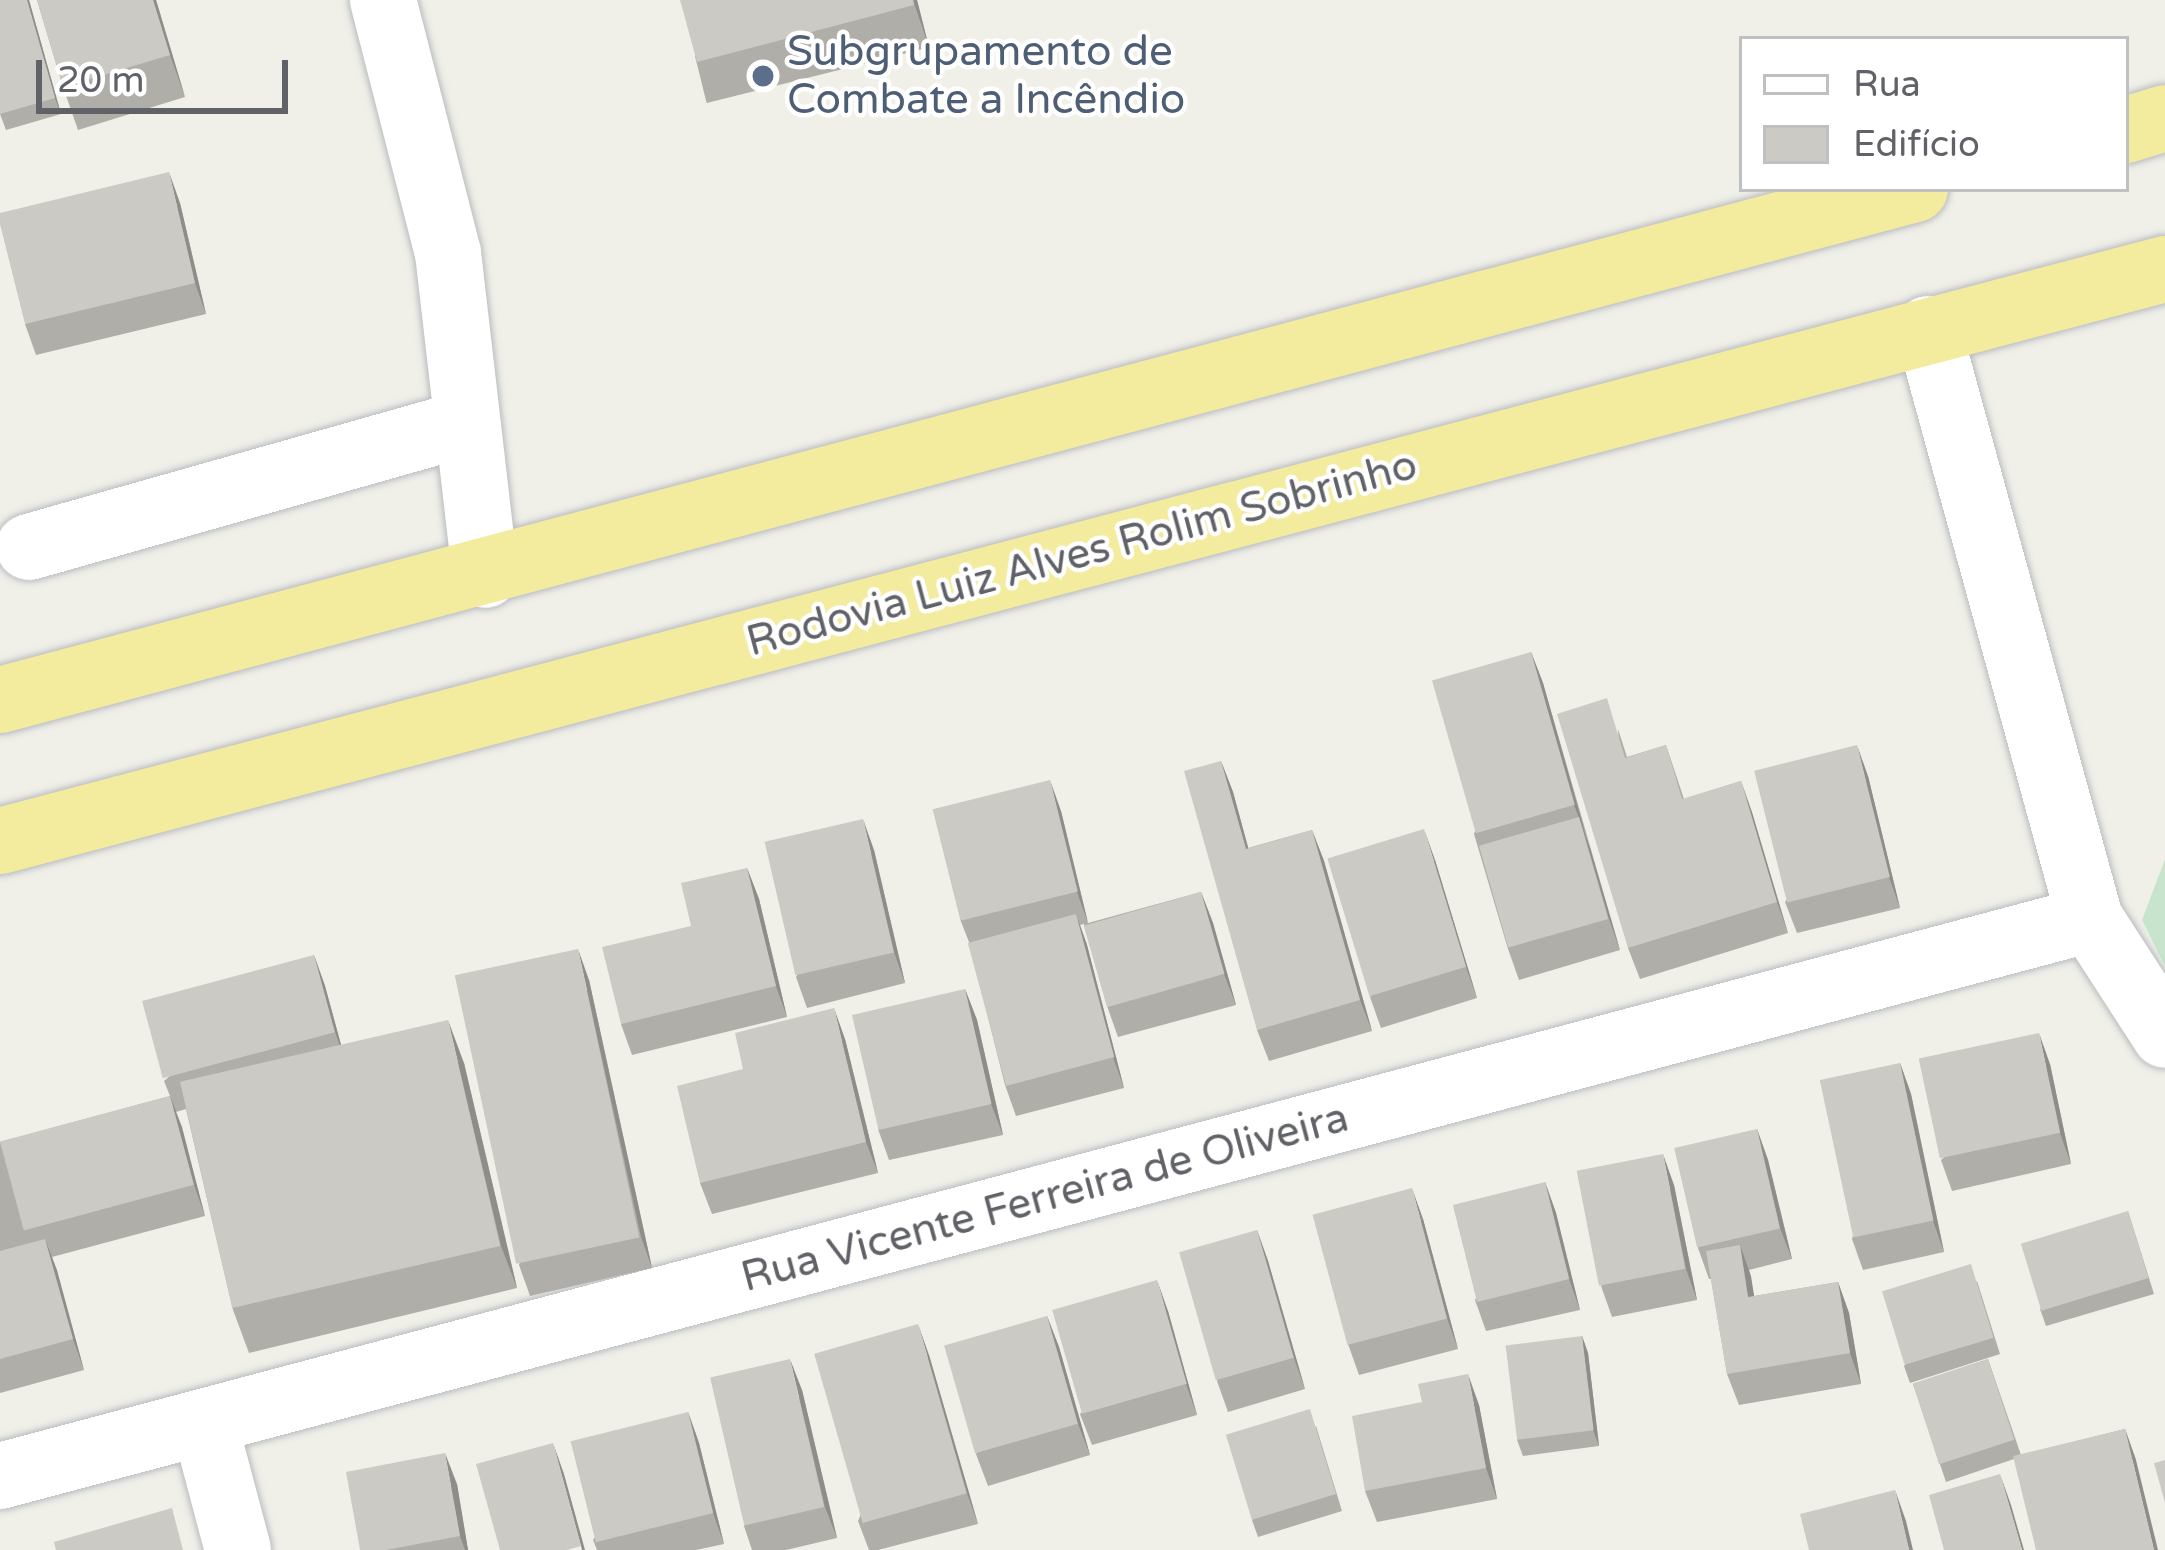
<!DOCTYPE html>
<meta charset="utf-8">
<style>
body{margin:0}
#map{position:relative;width:2165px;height:1550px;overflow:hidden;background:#f0f0e9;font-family:"Varela Round",sans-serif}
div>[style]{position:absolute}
.green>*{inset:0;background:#c8e4cd}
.roads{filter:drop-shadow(0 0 3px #babcc0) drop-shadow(0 0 3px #babcc0)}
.street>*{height:66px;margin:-33px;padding:0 33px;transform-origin:33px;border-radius:33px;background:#fff}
.secondary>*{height:66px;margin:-33px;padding:0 33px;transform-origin:33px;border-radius:33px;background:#fff}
.highway>*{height:66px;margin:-33px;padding:0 33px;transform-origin:33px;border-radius:33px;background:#f3eb9d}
.wall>*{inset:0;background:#afaea9;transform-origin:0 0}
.shaded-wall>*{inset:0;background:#8f8d8a}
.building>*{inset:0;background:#cccac5;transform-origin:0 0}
.dots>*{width:33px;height:33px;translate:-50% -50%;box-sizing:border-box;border:6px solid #fff;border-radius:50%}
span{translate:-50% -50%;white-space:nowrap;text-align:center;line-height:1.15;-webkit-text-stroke:9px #fff;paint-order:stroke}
.service-label{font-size:42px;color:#4e5e75}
.left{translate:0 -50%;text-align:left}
.street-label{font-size:42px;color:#606267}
.legend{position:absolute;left:1739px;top:36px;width:390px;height:156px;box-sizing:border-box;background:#fff;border:3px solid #bfc0c2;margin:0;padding:15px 21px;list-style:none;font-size:36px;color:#606267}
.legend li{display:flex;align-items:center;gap:24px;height:60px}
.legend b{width:60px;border:3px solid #bfc0c2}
.scale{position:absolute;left:36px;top:60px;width:252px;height:54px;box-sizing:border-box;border:6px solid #606267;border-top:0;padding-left:15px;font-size:36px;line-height:42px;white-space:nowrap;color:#606267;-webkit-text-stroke:9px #fff;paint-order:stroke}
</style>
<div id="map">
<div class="green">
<i style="clip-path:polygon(2165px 859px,2165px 966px,2142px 920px)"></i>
</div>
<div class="roads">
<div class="street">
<i style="left:383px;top:0;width:261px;rotate:75.6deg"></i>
<i style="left:448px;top:253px;width:324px;rotate:83.4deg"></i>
<i style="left:29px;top:547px;width:455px;rotate:-15.8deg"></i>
<i style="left:204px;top:1422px;width:132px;rotate:75.1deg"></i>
<i style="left:0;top:1476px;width:2163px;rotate:-14.92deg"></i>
</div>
<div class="secondary">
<i style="left:1928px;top:329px;width:612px;rotate:74.65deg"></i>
<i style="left:2090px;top:919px;width:138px;rotate:57.1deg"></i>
</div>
<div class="highway">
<i style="left:2126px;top:130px;width:41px;rotate:-17.1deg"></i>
<i style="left:0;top:700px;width:1982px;rotate:-14.94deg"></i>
<i style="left:0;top:841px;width:2239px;rotate:-14.8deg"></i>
</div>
</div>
<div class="wall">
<i style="clip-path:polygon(0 0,29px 0,61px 114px,6px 130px,0 114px)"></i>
<i style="clip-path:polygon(37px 0,156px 0,185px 97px,78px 130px,63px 87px)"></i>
<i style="left:917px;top:0;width:49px;height:229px;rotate:76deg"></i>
<i style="clip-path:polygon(180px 203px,206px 314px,36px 355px,25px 324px)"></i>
<i style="clip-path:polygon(1531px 652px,1543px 683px,1620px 950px,1519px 980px,1508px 949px,1474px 834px)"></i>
<i style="clip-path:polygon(1618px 729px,1627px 757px,1666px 745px,1684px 799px,1741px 781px,1788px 933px,1640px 979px,1628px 948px)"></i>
<i style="clip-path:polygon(1221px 761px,1233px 792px,1248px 848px,1312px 830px,1324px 861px,1372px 1031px,1269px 1061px,1257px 1030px)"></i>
<i style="clip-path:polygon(1868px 776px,1900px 908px,1797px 933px,1785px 902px)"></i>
<i style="clip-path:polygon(1061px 811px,1088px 923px,1201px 892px,1213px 923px,1236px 1005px,1118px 1037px,1107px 1006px,1084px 924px,1080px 925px,1087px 945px,1124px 1088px,1016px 1116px,1005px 1085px,969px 942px,960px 919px)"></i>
<i style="clip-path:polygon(874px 850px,905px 983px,807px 1008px,796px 977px)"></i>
<i style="clip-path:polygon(1435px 860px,1477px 998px,1381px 1028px,1370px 997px)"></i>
<i style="clip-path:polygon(747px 868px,759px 899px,787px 1017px,632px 1055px,621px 1024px,691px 926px)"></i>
<i style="clip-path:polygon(314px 955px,325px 986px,341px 1045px,464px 1063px,517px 1288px,249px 1353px,233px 1310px,186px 1109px,176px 1112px,205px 1216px,52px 1257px,84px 1370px,0 1393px,0 1142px,170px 1096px,164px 1081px)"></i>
<i style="clip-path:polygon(589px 980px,652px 1268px,530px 1296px,519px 1265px)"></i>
<i style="clip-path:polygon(965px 989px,977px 1020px,1003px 1135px,889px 1160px,878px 1129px)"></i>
<i style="clip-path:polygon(845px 1039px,878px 1173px,712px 1214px,700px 1183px)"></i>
<i style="clip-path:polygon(1900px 1063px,1911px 1094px,1944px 1252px,1863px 1270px,1852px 1239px)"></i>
<i style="clip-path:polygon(2050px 1064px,2071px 1164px,1952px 1191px,1941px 1160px)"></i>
<i style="clip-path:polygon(1757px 1129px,1768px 1160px,1792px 1259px,1749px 1270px,1754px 1296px,1838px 1282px,1849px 1313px,1861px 1384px,1739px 1405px,1727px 1374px,1711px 1279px,1709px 1279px,1698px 1248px)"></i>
<i style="clip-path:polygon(1545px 1182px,1556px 1213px,1580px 1310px,1486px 1331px,1475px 1300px)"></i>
<i style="clip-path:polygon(1674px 1185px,1697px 1300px,1612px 1317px,1601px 1286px)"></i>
<i style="clip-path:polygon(2128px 1211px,2154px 1294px,2046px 1326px,2040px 1309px)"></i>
<i style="clip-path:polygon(1423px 1219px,1458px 1349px,1359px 1375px,1348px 1344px)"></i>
<i style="clip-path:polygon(1257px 1230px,1268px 1261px,1305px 1389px,1228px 1412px,1217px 1381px)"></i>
<i style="clip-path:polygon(1977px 1281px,2000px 1354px,1910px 1383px,1904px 1366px)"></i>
<i style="clip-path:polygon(1168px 1311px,1197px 1415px,1092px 1445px,1080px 1414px)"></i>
<i style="clip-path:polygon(1047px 1316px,1059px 1347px,1090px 1455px,988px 1486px,976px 1454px)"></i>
<i style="clip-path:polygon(1582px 1336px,1588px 1353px,1599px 1446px,1523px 1456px,1517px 1440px)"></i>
<i style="clip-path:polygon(929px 1355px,978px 1524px,878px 1550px,869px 1550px,858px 1521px)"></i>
<i style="clip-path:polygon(1988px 1359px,2021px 1455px,2125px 1429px,2136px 1460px,2014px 1459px,1946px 1482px,1913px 1384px)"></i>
<i style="clip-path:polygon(802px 1390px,837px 1538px,786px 1550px,752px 1550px,744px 1526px)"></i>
<i style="clip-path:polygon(1479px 1405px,1497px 1499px,1377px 1522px,1365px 1491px)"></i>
<i style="clip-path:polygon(688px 1412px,699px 1443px,724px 1544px,696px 1550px,597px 1550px,593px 1540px)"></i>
<i style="clip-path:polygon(1316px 1426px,1342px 1511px,1258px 1537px,1252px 1520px)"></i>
<i style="clip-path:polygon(457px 1484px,468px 1550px,360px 1550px)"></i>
</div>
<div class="shaded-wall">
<i style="clip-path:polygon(27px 0,29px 0,61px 114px,55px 98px)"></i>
<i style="clip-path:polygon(153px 0,156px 0,185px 97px,170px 55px)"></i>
<i style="clip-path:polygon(913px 0,917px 0,929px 47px)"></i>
<i style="clip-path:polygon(169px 172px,180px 203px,206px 314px,195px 283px)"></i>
<i style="clip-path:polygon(1531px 652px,1543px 683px,1586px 836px,1574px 805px)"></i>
<i style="clip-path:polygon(1857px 745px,1868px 776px,1900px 908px,1889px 877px)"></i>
<i style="clip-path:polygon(1221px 761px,1233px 792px,1257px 880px,1246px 849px)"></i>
<i style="clip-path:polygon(1050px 780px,1061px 811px,1088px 923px,1077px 892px)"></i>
<i style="clip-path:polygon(1741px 781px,1752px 812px,1788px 933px,1777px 902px)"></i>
<i style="clip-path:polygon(1579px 817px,1590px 848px,1620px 950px,1609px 919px)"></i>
<i style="clip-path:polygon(863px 819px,874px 850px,905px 983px,894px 952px)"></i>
<i style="clip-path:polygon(1424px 829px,1435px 860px,1477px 998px,1466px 967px)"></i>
<i style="clip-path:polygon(1312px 830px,1324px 861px,1372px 1031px,1360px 1000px)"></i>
<i style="clip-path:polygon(747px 868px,759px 899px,787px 1017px,776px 986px)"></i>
<i style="clip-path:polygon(1201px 892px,1213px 923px,1236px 1005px,1224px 974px)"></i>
<i style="clip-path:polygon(1076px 914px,1087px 945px,1124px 1088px,1113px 1057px)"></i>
<i style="clip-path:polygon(578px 949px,589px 980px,652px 1268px,641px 1237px)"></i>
<i style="clip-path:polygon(314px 955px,325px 986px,346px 1063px,335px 1032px)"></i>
<i style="clip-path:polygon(965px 989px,977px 1020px,1003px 1135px,991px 1104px)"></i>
<i style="clip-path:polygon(834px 1008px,845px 1039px,878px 1173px,866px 1142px)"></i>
<i style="clip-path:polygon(448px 1020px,464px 1063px,517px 1288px,501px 1246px)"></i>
<i style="clip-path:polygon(2039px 1033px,2050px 1064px,2071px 1164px,2060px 1133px)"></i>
<i style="clip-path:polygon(1900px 1063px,1911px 1094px,1944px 1252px,1933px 1221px)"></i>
<i style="clip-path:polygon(170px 1096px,182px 1127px,205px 1216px,194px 1185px)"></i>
<i style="clip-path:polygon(1757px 1129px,1768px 1160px,1792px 1259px,1780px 1228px)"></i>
<i style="clip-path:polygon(1663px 1154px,1674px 1185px,1697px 1300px,1686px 1269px)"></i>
<i style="clip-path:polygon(1545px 1182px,1556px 1213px,1580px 1310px,1569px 1279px)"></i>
<i style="clip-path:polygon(1412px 1188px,1423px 1219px,1458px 1349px,1447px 1318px)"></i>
<i style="clip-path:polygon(1257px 1230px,1268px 1261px,1305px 1389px,1294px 1358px)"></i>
<i style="clip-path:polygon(45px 1239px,57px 1270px,84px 1370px,73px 1339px)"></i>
<i style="clip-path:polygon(1740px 1245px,1751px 1276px,1759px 1328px,1748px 1297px)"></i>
<i style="clip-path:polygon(1157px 1280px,1168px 1311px,1197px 1415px,1186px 1384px)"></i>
<i style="clip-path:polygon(1838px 1282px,1849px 1313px,1861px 1384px,1850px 1353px)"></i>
<i style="clip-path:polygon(1047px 1316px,1059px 1347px,1090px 1455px,1078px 1424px)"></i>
<i style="clip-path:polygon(918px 1324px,929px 1355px,978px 1524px,967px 1493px)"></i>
<i style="clip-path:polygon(1582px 1336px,1588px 1353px,1599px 1446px,1593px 1430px)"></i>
<i style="clip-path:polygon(790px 1359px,802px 1390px,837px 1538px,825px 1507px)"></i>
<i style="clip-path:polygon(1468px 1374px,1479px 1405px,1497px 1499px,1486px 1468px)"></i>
<i style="clip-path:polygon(688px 1412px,699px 1443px,724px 1544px,713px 1513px)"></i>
<i style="clip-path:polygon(2125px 1429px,2136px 1460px,2158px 1550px,2154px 1550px)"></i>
<i style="clip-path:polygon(553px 1443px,564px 1474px,585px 1550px,582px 1550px,581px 1546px)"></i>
<i style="clip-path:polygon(445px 1453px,457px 1484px,468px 1550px,465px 1550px,460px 1536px)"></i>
<i style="clip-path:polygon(2000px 1474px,2011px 1505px,2024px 1550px,2022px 1550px)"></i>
<i style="clip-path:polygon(1895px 1490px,1906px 1521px,1913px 1550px,1909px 1550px)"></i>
</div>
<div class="building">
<i style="clip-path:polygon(0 0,27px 0,55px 98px,0 114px)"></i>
<i style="clip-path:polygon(37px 0,153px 0,170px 55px,63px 87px)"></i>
<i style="clip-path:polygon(680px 0,913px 0,914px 5px,697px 62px)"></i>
<i style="clip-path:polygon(169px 172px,195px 283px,25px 324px,0 224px,0 213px)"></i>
<i style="left:1531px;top:652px;width:159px;height:103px;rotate:74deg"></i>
<i style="clip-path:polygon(1607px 698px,1625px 758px,1666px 745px,1682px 799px,1741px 781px,1777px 902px,1628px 948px,1557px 714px)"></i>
<i style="left:1857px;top:745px;width:136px;height:106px;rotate:76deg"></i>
<i style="clip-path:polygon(1221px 761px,1246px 849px,1312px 830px,1360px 1000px,1257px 1030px,1184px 771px)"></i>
<i style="left:1050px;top:780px;width:115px;height:121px;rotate:76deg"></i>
<i style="left:1579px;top:817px;width:106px;height:104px;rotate:74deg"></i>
<i style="left:863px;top:819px;width:137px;height:101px;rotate:77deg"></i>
<i style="left:1424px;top:829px;width:144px;height:101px;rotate:73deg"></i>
<i style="clip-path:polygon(747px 868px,776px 986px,621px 1024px,602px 947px,691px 926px,681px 883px)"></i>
<i style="left:1201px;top:892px;width:85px;height:122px;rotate:74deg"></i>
<i style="left:1076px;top:914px;width:148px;height:112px;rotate:75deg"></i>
<i style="left:578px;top:949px;width:295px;height:126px;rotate:78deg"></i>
<i style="left:314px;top:955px;width:80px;height:178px;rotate:75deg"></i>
<i style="left:965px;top:989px;width:118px;height:116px;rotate:77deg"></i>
<i style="clip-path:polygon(834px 1008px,866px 1142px,700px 1183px,677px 1086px,743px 1069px,735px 1033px)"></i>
<i style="left:448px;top:1020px;width:232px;height:275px;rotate:77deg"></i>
<i style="left:2039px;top:1033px;width:102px;height:123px;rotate:78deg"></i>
<i style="left:1900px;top:1063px;width:161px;height:82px;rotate:78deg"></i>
<i style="left:170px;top:1096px;width:92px;height:176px;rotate:75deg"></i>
<i style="left:1757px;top:1129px;width:102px;height:85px;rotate:77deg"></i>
<i style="left:1663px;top:1154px;width:117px;height:88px;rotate:79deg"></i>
<i style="left:1545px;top:1182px;width:100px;height:95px;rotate:76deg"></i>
<i style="left:1412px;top:1188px;width:135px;height:103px;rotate:75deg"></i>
<i style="left:2128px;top:1211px;width:70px;height:112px;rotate:73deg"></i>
<i style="left:1257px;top:1230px;width:133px;height:81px;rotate:74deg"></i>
<i style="clip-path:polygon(45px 1239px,73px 1339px,0 1359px,0 1251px)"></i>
<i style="clip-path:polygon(1740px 1245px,1748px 1297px,1838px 1282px,1850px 1353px,1727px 1374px,1706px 1251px)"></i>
<i style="left:1971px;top:1264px;width:77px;height:93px;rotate:73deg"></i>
<i style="left:1157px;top:1280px;width:108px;height:109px;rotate:74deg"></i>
<i style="left:1047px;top:1316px;width:112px;height:107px;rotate:74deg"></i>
<i style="left:918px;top:1324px;width:176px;height:108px;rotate:74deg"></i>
<i style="left:1582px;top:1336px;width:95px;height:77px;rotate:83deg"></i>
<i style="left:790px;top:1359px;width:152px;height:82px;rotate:77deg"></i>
<i style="left:1988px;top:1359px;width:85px;height:79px;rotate:72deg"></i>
<i style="clip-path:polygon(1468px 1374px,1486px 1468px,1365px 1491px,1352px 1416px,1422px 1402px,1418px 1384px)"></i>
<i style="left:1310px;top:1409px;width:89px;height:88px;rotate:73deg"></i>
<i style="left:688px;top:1412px;width:104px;height:121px;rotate:76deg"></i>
<i style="clip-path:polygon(2125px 1429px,2154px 1550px,2036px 1550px,2013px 1456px)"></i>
<i style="clip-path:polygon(553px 1443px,581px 1546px,567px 1550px,500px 1550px,476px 1464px)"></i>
<i style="clip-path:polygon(445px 1453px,460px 1536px,386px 1550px,360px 1550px,346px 1472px)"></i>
<i style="clip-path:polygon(2165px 1460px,2165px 1503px,2154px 1463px)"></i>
<i style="clip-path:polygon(2000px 1474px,2022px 1550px,1944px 1550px,1929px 1495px)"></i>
<i style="clip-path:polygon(1895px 1490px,1909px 1550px,1809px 1550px,1800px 1514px)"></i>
<i style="clip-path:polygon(172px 1508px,183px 1550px,56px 1550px,54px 1542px)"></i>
</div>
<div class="dots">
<i style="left:763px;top:76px;background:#5c6f8a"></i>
</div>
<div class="service-label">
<span class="left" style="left:787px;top:76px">Subgrupamento de<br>Combate a Incêndio</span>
</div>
<div class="street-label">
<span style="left:1082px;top:554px;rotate:-15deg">Rodovia Luiz Alves Rolim Sobrinho</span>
<span style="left:1045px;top:1198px;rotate:-15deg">Rua Vicente Ferreira de Oliveira</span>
</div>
<ul class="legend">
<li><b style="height:15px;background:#fff"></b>Rua</li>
<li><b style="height:33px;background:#cccac5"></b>Edifício</li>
</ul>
<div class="scale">20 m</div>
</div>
